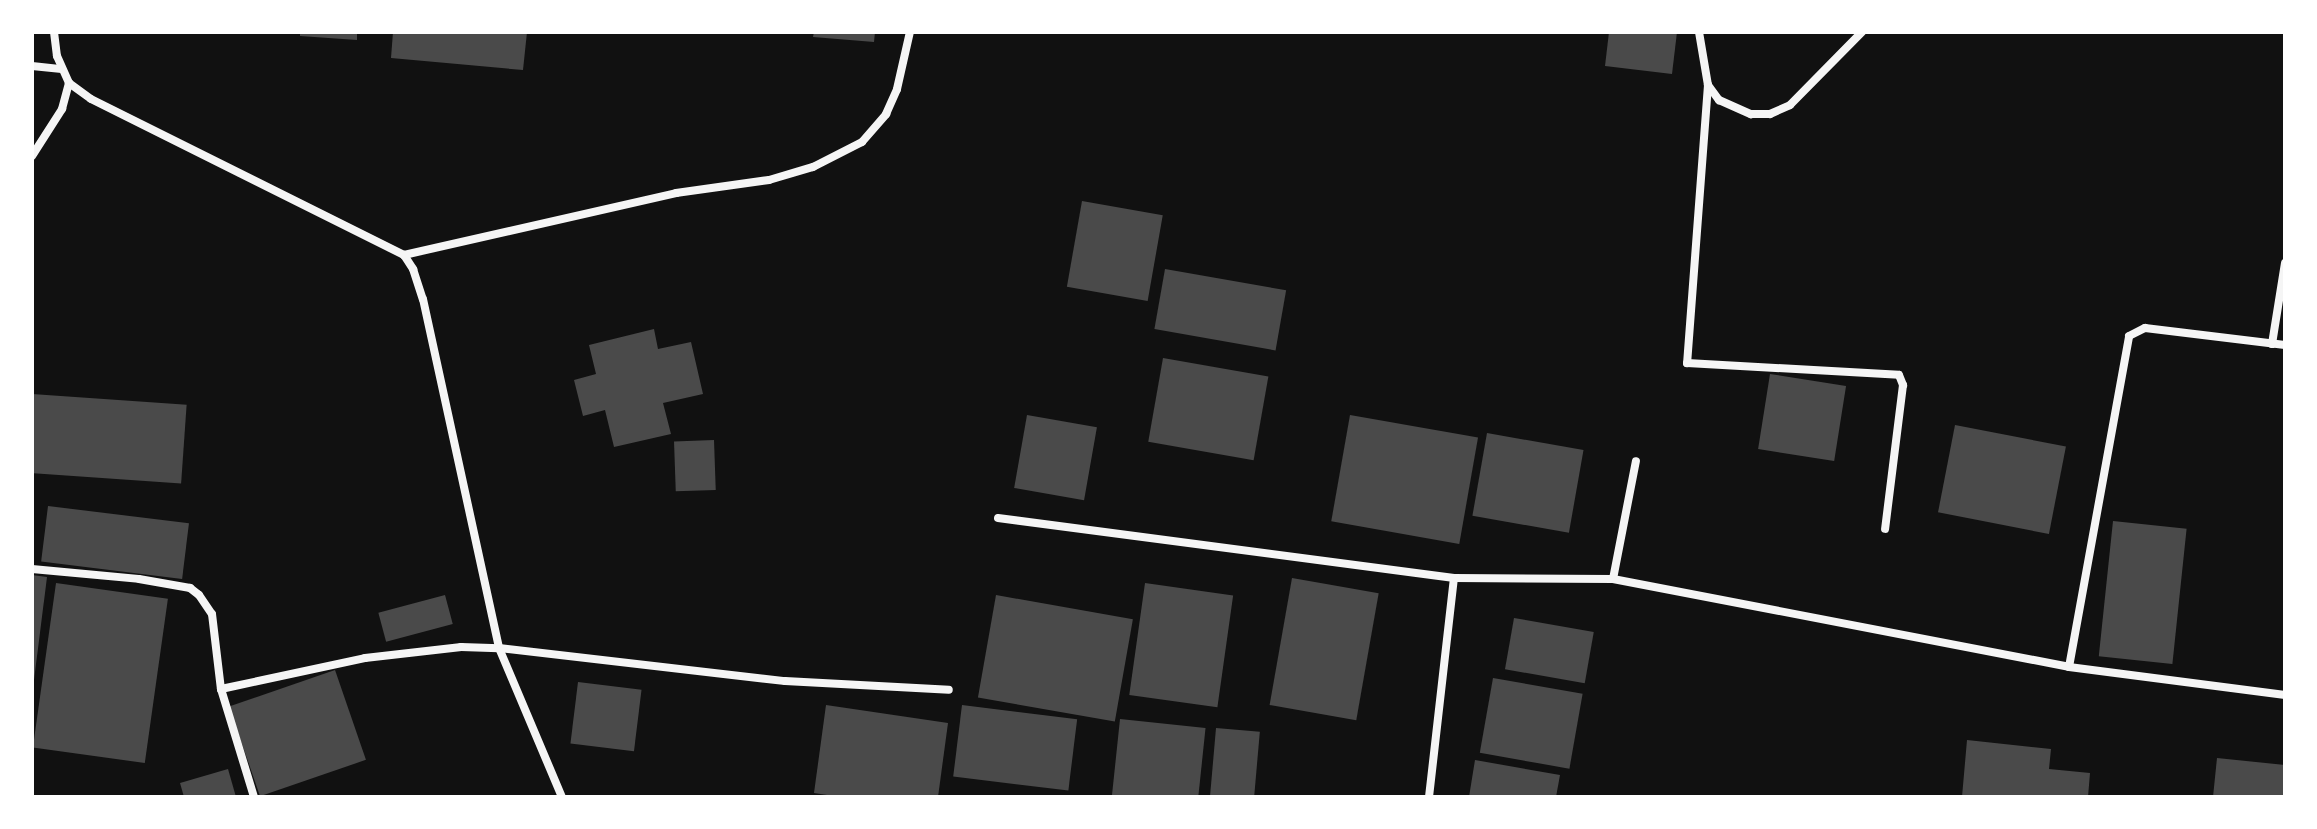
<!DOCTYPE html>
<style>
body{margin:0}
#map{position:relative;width:2317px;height:829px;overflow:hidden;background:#111;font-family:"PT Sans",sans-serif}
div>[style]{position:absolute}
.building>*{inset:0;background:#4a4a4a;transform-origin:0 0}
.minor>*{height:8px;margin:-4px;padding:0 4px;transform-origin:4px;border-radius:4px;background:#f5f5f5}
span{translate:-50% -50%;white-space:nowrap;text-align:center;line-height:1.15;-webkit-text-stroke:6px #fff;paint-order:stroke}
.frame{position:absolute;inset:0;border:34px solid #fff;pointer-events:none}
</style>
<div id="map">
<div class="building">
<i style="clip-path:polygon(300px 32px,357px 32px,357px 40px,300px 36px)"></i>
<i style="clip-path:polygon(393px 32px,527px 32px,523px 70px,391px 58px)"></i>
<i style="clip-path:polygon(814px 32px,875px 32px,874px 42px,813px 37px)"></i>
<i style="clip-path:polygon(1609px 32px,1677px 32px,1672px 74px,1605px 66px)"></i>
<i style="left:1082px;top:201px;width:82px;height:87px;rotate:10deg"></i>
<i style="left:1165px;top:269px;width:123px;height:61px;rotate:10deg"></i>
<i style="clip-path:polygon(654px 329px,658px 349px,691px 342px,703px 394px,663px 403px,671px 434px,614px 447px,605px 410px,583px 416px,574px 380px,596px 374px,589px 345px)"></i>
<i style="left:1163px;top:358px;width:107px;height:85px;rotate:10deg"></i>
<i style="left:1770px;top:374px;width:77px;height:76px;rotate:9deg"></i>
<i style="left:32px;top:394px;width:155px;height:79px;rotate:4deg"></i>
<i style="left:1027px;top:415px;width:71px;height:74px;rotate:10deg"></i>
<i style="left:1350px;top:415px;width:130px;height:108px;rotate:10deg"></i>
<i style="left:1955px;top:425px;width:113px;height:89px;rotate:11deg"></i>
<i style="left:1487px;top:433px;width:98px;height:84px;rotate:10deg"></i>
<i style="left:714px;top:440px;width:50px;height:40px;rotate:88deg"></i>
<i style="left:48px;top:506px;width:142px;height:56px;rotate:7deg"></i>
<i style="left:2113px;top:521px;width:74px;height:136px;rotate:6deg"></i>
<i style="clip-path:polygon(32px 575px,47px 577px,34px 680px,32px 679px)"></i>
<i style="left:1292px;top:578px;width:88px;height:129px;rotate:10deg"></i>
<i style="left:56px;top:583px;width:113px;height:166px;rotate:8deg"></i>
<i style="left:1145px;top:583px;width:89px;height:113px;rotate:8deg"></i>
<i style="left:445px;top:595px;width:30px;height:69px;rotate:75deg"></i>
<i style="left:996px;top:595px;width:139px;height:104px;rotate:10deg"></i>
<i style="left:1514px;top:618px;width:81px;height:52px;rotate:10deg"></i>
<i style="left:335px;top:670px;width:95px;height:112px;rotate:71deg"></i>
<i style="left:1493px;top:678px;width:91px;height:76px;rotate:10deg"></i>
<i style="left:578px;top:682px;width:64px;height:62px;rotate:7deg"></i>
<i style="clip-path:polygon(826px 705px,948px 723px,938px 797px,840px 797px,814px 793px)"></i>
<i style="left:962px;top:705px;width:116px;height:72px;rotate:7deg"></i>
<i style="left:1120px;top:719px;width:86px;height:78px;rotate:6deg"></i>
<i style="left:1216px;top:728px;width:44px;height:69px;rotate:5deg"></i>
<i style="clip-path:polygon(1967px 740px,2051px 749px,2049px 769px,2090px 773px,2088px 797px,1962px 797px)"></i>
<i style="clip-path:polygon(2217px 758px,2285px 765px,2285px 797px,2213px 797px)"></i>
<i style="clip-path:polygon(1475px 760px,1560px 775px,1556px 797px,1469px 797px)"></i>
<i style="clip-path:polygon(228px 769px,236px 797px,184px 797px,180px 783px)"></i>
</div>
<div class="minor">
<i style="left:54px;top:32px;width:24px;rotate:83deg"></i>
<i style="left:57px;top:56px;width:30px;rotate:66deg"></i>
<i style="left:69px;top:83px;width:27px;rotate:36deg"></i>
<i style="left:91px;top:99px;width:350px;rotate:26.5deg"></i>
<i style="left:404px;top:255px;width:17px;rotate:57deg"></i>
<i style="left:413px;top:269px;width:32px;rotate:72deg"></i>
<i style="left:423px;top:299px;width:357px;rotate:77.7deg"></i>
<i style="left:499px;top:648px;width:162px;rotate:67.1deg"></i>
<i style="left:1699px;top:32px;width:54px;rotate:80.4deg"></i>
<i style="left:1708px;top:85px;width:19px;rotate:54deg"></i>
<i style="left:1719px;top:100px;width:35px;rotate:24deg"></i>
<i style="left:1751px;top:114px;width:19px"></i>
<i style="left:1770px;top:114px;width:22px;rotate:-24deg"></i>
<i style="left:1790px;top:105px;width:103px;rotate:-45.4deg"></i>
<i style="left:32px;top:66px;width:30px;rotate:6deg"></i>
<i style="left:1708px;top:85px;width:279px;rotate:94.3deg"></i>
<i style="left:1687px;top:363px;width:212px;rotate:3.2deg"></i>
<i style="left:1899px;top:375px;width:11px;rotate:68deg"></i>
<i style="left:1903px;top:385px;width:145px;rotate:97.1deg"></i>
<i style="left:32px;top:156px;width:56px;rotate:-57.4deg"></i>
<i style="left:62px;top:109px;width:27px;rotate:-75deg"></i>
<i style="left:404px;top:255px;width:279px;rotate:-12.8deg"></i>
<i style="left:676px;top:193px;width:94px;rotate:-8deg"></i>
<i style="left:769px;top:180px;width:46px;rotate:-16.5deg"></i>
<i style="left:813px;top:167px;width:55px;rotate:-27deg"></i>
<i style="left:862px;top:142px;width:37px;rotate:-49deg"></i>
<i style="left:886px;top:114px;width:27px;rotate:-66deg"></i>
<i style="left:897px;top:89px;width:58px;rotate:-77.2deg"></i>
<i style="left:2272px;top:344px;width:82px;rotate:-80.9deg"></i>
<i style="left:998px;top:518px;width:460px;rotate:7.5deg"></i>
<i style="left:1454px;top:578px;width:159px;rotate:0.4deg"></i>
<i style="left:1613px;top:579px;width:120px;rotate:-79deg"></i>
<i style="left:32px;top:569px;width:107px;rotate:5.3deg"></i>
<i style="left:139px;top:579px;width:52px;rotate:10deg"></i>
<i style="left:190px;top:588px;width:11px;rotate:38deg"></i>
<i style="left:199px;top:595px;width:23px;rotate:56deg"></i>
<i style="left:212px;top:614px;width:76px;rotate:83.2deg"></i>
<i style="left:221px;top:689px;width:113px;rotate:73deg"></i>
<i style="left:1613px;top:579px;width:464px;rotate:10.9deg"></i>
<i style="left:2069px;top:667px;width:218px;rotate:7.4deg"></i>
<i style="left:2069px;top:667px;width:336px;rotate:-79.7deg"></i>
<i style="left:2129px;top:336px;width:18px;rotate:-27deg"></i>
<i style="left:2145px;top:328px;width:141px;rotate:6.9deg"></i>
<i style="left:221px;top:689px;width:147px;rotate:-12.1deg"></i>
<i style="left:365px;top:658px;width:97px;rotate:-6.5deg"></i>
<i style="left:461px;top:647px;width:38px;rotate:2deg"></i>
<i style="left:499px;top:648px;width:288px;rotate:6.6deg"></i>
<i style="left:785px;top:681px;width:164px;rotate:3.1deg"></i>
<i style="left:1429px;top:797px;width:220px;rotate:-83.5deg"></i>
</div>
<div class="frame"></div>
</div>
